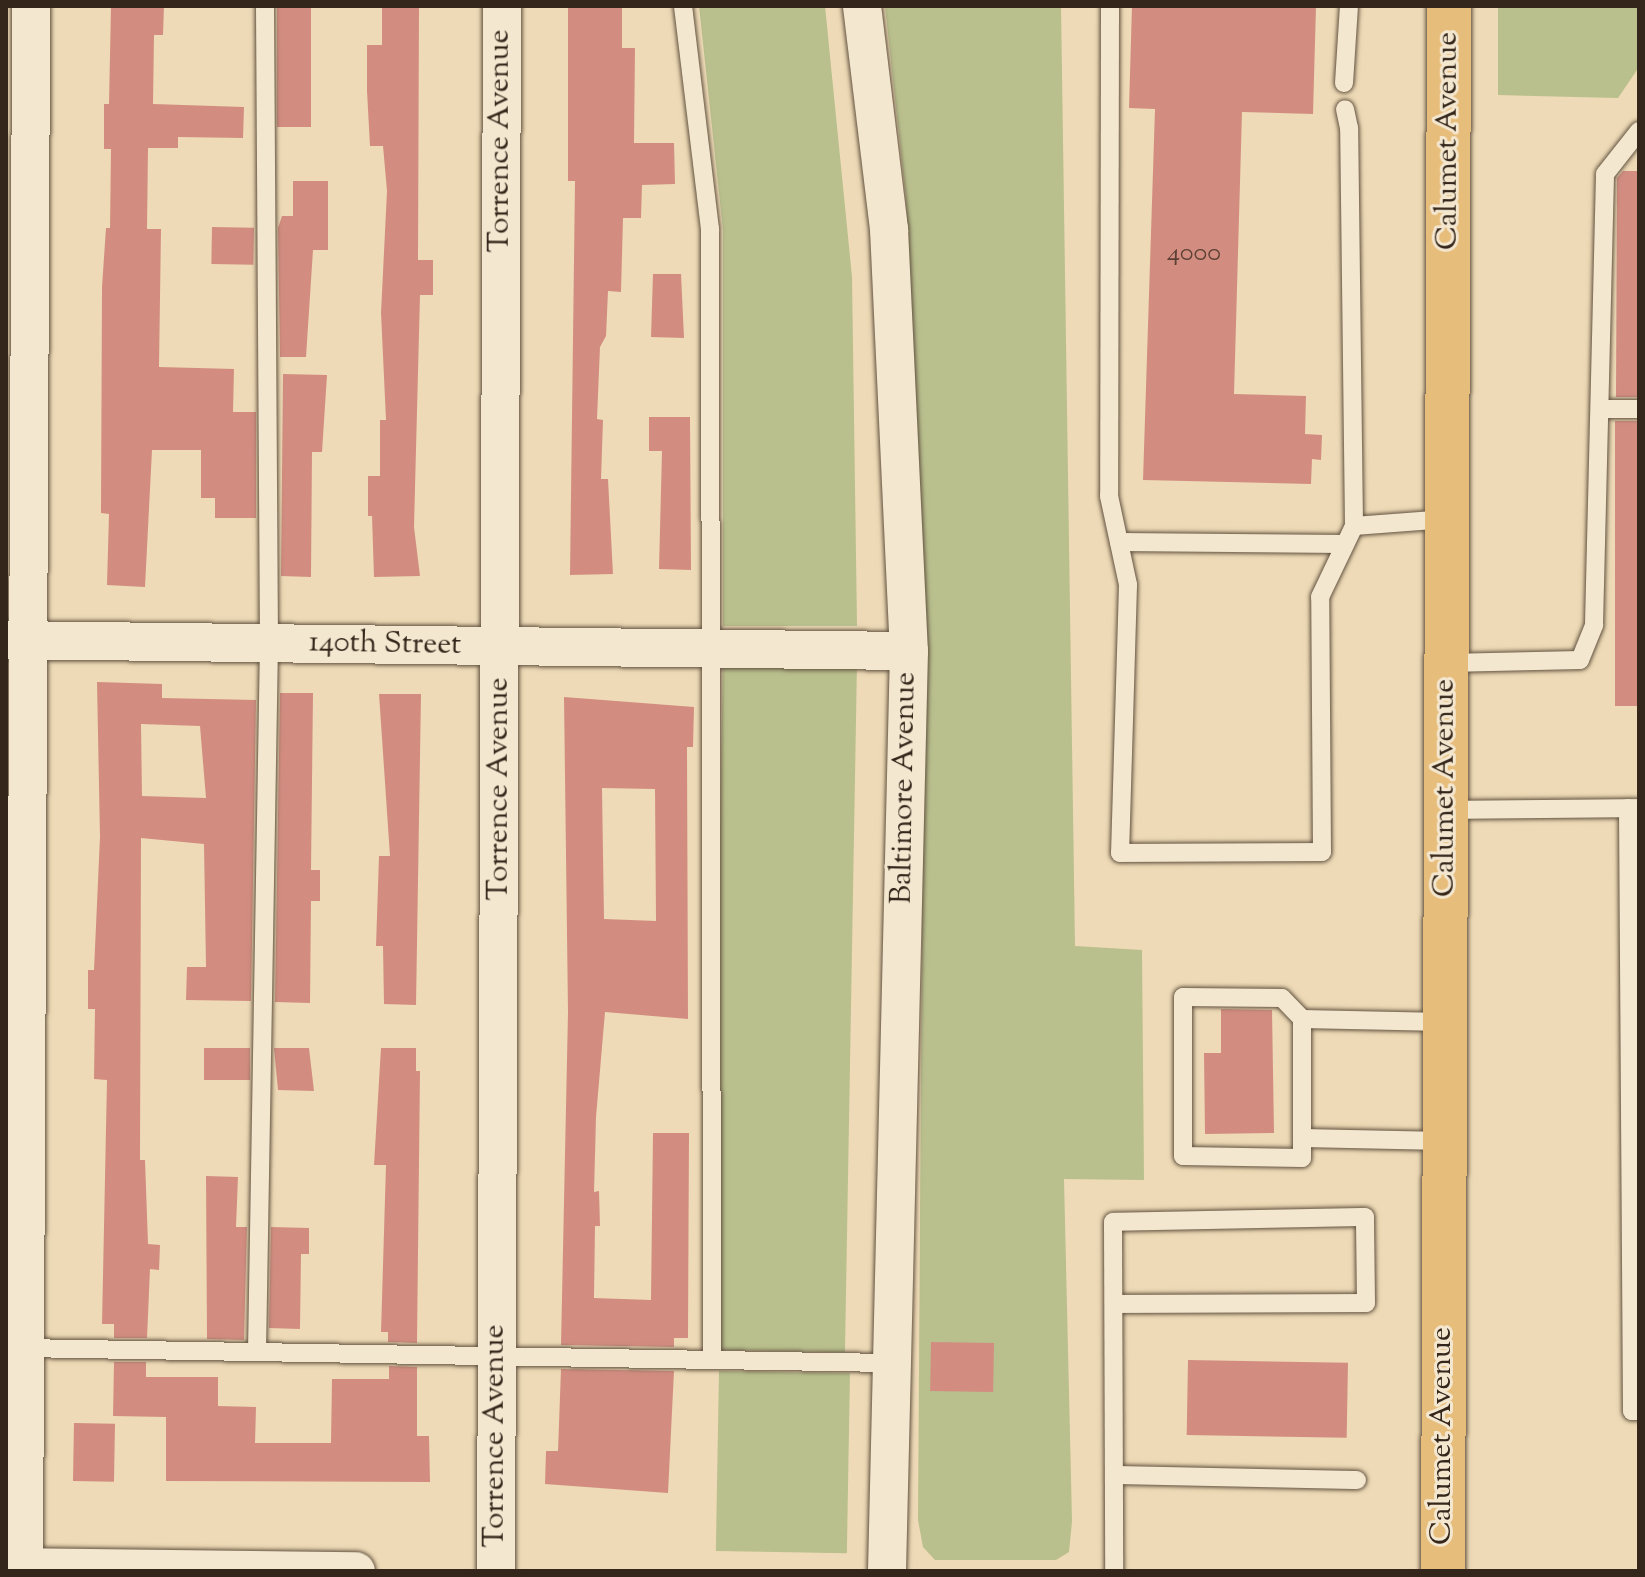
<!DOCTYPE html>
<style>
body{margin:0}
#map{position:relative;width:1645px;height:1577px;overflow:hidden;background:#eedab6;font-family:"Sorts Mill Goudy",serif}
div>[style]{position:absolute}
.green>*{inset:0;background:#b9bf8d;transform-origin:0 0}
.building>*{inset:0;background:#d28d80;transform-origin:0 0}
.roads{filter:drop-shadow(0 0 2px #625341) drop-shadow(0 0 2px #625341)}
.service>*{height:18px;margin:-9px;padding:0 9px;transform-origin:9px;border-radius:9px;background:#f4e7d0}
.minor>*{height:38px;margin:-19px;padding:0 19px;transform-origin:19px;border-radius:19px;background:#f4e7d0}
.primary>*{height:44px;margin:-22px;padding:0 22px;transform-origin:22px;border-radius:22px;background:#e7bd7b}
span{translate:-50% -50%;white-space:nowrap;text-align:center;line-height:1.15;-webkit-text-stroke:6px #f4e7d0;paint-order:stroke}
.number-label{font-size:26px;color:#5c4034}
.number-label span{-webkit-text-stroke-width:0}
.street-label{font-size:30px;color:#34261a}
.frame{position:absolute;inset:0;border:8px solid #34261a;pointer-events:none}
</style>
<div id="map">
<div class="green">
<i style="clip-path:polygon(699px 6px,825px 6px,852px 277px,857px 626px,723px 626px,723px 230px)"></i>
<i style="clip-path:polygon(885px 6px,1061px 6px,1075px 946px,1142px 950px,1144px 1180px,1064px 1179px,1072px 1521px,1069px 1552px,1056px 1560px,935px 1560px,923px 1547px,918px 1520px,924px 632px,906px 199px)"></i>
<i style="clip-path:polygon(1498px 6px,1639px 6px,1639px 67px,1618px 98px,1498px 95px)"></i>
<i style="left:723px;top:661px;width:134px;height:689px;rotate:1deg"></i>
<i style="left:719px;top:1371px;width:131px;height:180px;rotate:1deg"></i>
</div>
<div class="building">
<i style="clip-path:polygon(111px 6px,164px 6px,163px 35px,154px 35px,153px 104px,244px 107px,243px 138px,178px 137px,178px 148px,148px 148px,147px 229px,161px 229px,159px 367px,234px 369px,233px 412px,256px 412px,256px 518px,215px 518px,215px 498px,201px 498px,201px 450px,152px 450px,145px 587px,107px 585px,109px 514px,101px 513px,102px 287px,106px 228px,110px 228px,111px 149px,104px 149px,104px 104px,109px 104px)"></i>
<i style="left:277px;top:6px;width:34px;height:121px"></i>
<i style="clip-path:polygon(382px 6px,419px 6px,418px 260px,433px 260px,433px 295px,420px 295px,414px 527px,420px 576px,374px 577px,372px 516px,368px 516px,368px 476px,380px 476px,380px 420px,386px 420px,381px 313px,387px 191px,383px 146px,370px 146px,367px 91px,367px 45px,382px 45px)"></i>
<i style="clip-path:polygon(568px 6px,622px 6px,622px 48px,635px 48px,634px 143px,674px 143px,675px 184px,642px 185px,641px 218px,623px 218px,621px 292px,608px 291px,606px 336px,600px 347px,597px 419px,603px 420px,601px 479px,608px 479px,613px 574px,570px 575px,575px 181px,568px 181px)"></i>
<i style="clip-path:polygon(1132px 6px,1316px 6px,1313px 114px,1242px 112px,1234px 394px,1306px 396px,1305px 434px,1322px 435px,1321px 460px,1312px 459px,1311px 484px,1143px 480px,1155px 109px,1129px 108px)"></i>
<i style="clip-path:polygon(1623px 171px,1639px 171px,1639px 397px,1616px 397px,1617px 178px)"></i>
<i style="clip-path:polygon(293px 181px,328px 181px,328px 250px,313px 250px,306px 357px,280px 357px,278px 228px,282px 216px,293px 216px)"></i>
<i style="left:212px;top:227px;width:42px;height:37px;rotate:1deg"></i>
<i style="clip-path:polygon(653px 274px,681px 274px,684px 338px,651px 337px)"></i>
<i style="clip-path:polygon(283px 374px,327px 375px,322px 452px,312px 452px,311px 577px,281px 576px)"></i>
<i style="clip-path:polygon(649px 417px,690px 417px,691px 570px,659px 569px,662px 451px,649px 451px)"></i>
<i style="left:1615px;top:421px;width:24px;height:285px"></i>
<i style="clip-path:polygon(evenodd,97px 682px,162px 684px,162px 698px,256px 700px,251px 1001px,186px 1000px,187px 967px,206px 967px,204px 844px,141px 838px,140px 1160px,145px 1160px,148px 1244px,160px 1245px,159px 1270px,150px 1269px,147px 1338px,114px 1338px,114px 1324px,102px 1324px,107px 1080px,94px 1079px,95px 1009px,88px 1009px,88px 970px,94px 970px,100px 837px,97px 682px,141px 724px,200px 726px,206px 798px,142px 796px,141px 724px)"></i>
<i style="clip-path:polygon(280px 693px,313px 693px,311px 870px,320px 870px,320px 901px,311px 901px,310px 1003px,275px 1002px)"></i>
<i style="clip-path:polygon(379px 694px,421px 694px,416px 1005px,384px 1004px,383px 946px,376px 946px,379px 856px,390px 856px)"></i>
<i style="clip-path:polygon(evenodd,564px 697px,694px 707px,693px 747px,687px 747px,688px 1019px,605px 1012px,596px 1117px,594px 1192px,599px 1191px,600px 1226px,595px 1226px,594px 1298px,651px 1300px,653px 1133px,689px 1133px,688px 1338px,674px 1338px,674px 1347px,561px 1345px,568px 1012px,564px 697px,602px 788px,655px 789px,656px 921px,604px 919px,602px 788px)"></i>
<i style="clip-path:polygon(1221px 1009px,1272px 1010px,1274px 1133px,1205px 1134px,1204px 1053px,1221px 1053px)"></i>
<i style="left:204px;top:1048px;width:46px;height:32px"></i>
<i style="clip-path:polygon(274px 1048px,309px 1048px,314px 1091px,278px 1090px)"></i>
<i style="clip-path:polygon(381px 1048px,416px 1048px,416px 1071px,420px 1071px,417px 1343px,388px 1342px,388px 1332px,381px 1332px,386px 1165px,374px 1165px)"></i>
<i style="clip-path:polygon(206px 1176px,238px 1177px,236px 1227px,247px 1227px,244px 1340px,207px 1339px)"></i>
<i style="clip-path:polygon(271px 1227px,309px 1228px,309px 1254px,301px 1254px,300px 1329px,269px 1328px)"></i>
<i style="left:931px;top:1342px;width:63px;height:49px;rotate:1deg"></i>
<i style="left:1188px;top:1360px;width:160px;height:75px;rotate:1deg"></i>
<i style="clip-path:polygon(114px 1362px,146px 1362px,146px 1377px,218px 1377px,218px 1406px,256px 1407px,255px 1443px,331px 1443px,332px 1379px,389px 1379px,389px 1366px,417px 1367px,417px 1436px,429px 1436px,430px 1482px,166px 1481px,166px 1417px,113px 1416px)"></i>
<i style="clip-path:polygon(561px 1369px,674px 1371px,668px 1493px,545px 1484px,546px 1451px,558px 1451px)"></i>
<i style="left:74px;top:1423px;width:41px;height:58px;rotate:1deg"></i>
</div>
<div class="roads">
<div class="service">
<i style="left:683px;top:6px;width:225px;rotate:83.1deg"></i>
<i style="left:710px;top:229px;width:1130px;rotate:89.9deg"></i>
<i style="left:1110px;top:6px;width:490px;rotate:90.1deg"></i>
<i style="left:1109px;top:496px;width:91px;rotate:77.9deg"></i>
<i style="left:1128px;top:585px;width:268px;rotate:91.7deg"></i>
<i style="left:1120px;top:853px;width:202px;rotate:-0.3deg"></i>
<i style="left:1322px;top:852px;width:255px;rotate:-90.4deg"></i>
<i style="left:1320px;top:597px;width:79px;rotate:-64.4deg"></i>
<i style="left:1354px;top:526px;width:398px;rotate:-90.7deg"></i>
<i style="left:1349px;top:128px;width:19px;rotate:-102deg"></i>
<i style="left:1344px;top:83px;width:77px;rotate:-86.3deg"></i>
<i style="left:1601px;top:409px;width:38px"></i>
<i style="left:1354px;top:526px;width:93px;rotate:-4.3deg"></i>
<i style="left:1119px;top:542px;width:226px;rotate:0.5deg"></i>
<i style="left:1447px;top:663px;width:133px;rotate:-1.3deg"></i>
<i style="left:1580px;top:660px;width:38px;rotate:-68deg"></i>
<i style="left:1594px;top:625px;width:451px;rotate:-88.6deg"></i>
<i style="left:1605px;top:174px;width:55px;rotate:-51.7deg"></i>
<i style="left:1628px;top:808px;width:603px;rotate:89.62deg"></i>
<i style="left:1632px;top:1411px;width:7px"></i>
<i style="left:1446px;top:810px;width:193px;rotate:-0.6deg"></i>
<i style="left:1302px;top:1019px;width:139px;rotate:90deg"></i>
<i style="left:1302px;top:1158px;width:119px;rotate:-179deg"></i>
<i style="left:1183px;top:1156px;width:159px;rotate:-90deg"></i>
<i style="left:1183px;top:997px;width:99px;rotate:0.6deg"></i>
<i style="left:1282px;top:998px;width:29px;rotate:46deg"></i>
<i style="left:1302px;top:1019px;width:142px;rotate:1.2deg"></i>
<i style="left:1302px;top:1138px;width:142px;rotate:1.2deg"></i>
<i style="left:1114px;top:1304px;width:252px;rotate:-0.2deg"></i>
<i style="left:1366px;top:1303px;width:86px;rotate:-90.7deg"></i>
<i style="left:1365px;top:1217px;width:252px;rotate:178.9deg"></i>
<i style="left:1113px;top:1222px;width:349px;rotate:89.8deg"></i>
<i style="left:21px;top:1348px;width:871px;rotate:0.99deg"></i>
<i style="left:257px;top:1352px;width:709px;rotate:-89.03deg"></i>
<i style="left:269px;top:643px;width:637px;rotate:-90.36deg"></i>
<i style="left:1114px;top:1475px;width:243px;rotate:1.2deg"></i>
</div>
<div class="minor">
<i style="left:862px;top:6px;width:225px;rotate:83.1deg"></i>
<i style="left:889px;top:229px;width:422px;rotate:87.3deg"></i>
<i style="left:909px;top:651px;width:920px;rotate:91.37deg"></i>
<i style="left:6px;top:640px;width:903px;rotate:0.7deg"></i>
<i style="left:6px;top:1567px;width:350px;rotate:0.7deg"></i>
<i style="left:24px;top:1571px;width:1565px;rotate:-89.74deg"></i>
<i style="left:496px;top:1571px;width:1565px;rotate:-89.78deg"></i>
</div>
<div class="primary">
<i style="left:1443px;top:1571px;width:1565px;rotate:-89.78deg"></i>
</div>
</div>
<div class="number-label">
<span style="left:1194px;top:254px">4000</span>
</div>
<div class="street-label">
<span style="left:501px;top:141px;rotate:-90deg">Torrence Avenue</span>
<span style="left:1449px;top:141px;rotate:-90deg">Calumet Avenue</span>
<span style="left:385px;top:645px;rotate:1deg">140th Street</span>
<span style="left:905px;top:788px;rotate:-89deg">Baltimore Avenue</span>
<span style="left:1446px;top:788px;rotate:-90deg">Calumet Avenue</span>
<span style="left:500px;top:789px;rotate:-90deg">Torrence Avenue</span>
<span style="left:496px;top:1436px;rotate:-90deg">Torrence Avenue</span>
<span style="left:1443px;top:1436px;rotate:-90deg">Calumet Avenue</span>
</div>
<div class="frame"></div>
</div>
